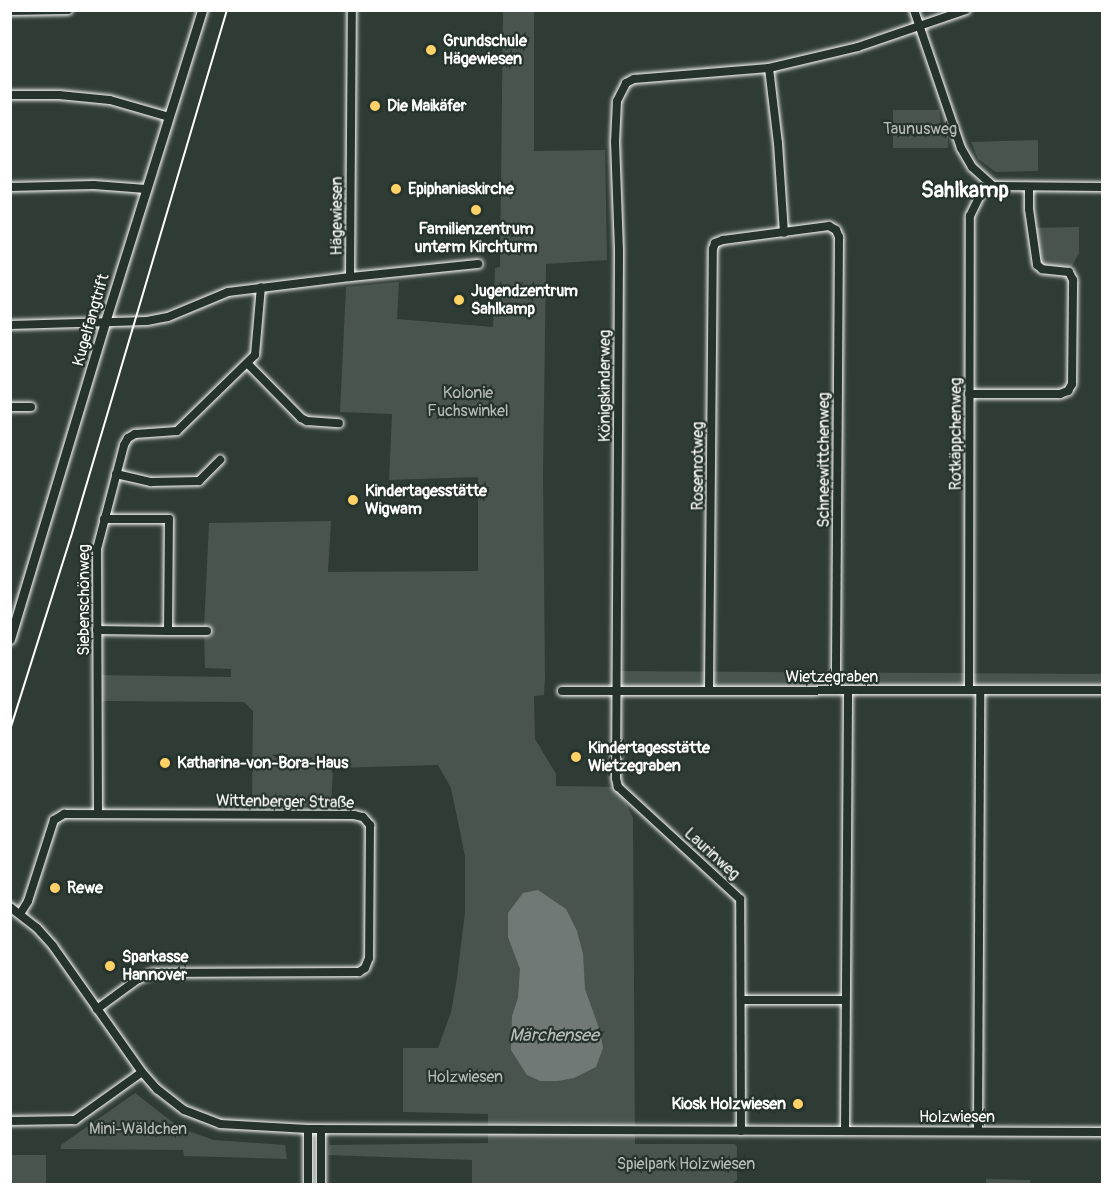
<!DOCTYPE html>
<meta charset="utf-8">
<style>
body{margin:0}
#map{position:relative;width:1113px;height:1195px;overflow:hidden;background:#2f3b35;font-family:Pangolin,sans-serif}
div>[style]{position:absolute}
.green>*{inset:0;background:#4a544f;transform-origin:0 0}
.water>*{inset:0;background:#707975}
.roads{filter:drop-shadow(0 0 2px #fff) drop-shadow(0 0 2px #fff)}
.minor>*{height:8px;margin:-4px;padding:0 4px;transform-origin:4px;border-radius:4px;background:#26332d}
.tertiary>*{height:9px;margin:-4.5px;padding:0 4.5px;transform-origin:4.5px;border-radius:4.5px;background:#26332d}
.tram>*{height:1.5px;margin:-0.75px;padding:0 0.75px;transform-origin:0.75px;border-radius:0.75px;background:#fff}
.dots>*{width:16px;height:16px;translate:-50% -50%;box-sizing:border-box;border:3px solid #26332d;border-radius:50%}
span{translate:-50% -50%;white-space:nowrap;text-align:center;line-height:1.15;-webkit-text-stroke:4.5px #26332d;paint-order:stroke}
.poi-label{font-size:16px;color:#fff;font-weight:700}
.left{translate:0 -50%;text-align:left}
.right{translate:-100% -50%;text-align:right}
.park-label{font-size:16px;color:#b7bbb9}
.street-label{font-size:16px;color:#fff}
.water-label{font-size:18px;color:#b8bcba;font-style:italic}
.district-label{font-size:22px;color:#fff;font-weight:700}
.frame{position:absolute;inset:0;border:12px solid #fff;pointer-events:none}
</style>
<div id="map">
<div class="green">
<i style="clip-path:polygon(503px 11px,534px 11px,534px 151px,605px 150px,607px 260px,546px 264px,543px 475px,545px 676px,544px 695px,534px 696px,535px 739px,556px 774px,556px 786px,618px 787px,633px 818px,635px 1144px,735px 1144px,737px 1147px,737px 1180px,732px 1184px,472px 1184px,472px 1160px,328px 1155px,329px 1145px,488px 1143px,488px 1114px,403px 1112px,403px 1048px,438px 1048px,451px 1012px,457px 978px,465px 912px,465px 856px,451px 788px,438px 765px,333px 768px,331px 806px,252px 805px,253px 711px,244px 702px,97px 701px,97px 675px,231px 677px,231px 669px,205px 668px,204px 628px,209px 523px,331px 521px,328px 572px,478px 571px,478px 477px,389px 480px,392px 414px,340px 412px,346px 287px,399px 282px,397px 319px,493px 327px,495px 268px,500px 267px)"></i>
<i style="clip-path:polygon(893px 110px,939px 110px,942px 133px,948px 134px,948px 148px,893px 148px)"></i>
<i style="clip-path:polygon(1038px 140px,1038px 171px,996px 172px,978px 159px,971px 142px)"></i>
<i style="clip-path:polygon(1079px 227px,1079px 253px,1069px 272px,1039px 268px,1031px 228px)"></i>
<i style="clip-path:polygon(616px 671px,1102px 674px,1102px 690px,616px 691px)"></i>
<i style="clip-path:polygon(135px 1093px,180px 1128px,214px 1140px,285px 1145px,287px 1159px,184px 1156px,183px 1150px,61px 1149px,61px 1145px)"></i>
<i style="left:11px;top:1155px;width:35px;height:29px"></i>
<i style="clip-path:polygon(986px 1179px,1030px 1180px,1030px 1184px,986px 1184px)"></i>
</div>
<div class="water">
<i style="clip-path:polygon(538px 890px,566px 909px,577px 931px,583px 954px,585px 989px,600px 1031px,603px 1048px,596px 1067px,574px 1078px,558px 1081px,540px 1081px,527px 1075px,511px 1050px,512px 1016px,518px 998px,520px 969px,508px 937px,508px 913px,523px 893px)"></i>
</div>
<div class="roads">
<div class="minor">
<i style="left:914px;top:10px;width:146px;rotate:71.2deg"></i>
<i style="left:961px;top:148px;width:22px;rotate:60deg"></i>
<i style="left:972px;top:167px;width:28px;rotate:42deg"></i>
<i style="left:993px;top:186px;width:109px;rotate:0.5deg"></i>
<i style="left:10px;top:11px;width:58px;rotate:-1deg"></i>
<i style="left:769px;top:68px;width:76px;rotate:83.2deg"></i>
<i style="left:778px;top:143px;width:90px;rotate:86.2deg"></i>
<i style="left:10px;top:95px;width:49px"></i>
<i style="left:59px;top:95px;width:51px;rotate:5.6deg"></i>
<i style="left:110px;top:100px;width:61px;rotate:16.1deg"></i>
<i style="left:10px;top:187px;width:84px;rotate:-1.4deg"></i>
<i style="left:94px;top:185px;width:52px;rotate:4.4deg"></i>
<i style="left:350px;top:277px;width:129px;rotate:-5.8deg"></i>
<i style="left:10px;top:325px;width:137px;rotate:-1.7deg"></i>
<i style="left:147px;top:321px;width:21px;rotate:-11deg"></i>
<i style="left:168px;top:317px;width:65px;rotate:-22.6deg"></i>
<i style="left:228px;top:292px;width:123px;rotate:-7deg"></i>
<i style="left:350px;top:277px;width:267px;rotate:-89.6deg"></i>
<i style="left:247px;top:363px;width:77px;rotate:45.5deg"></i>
<i style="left:301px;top:418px;width:7px;rotate:27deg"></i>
<i style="left:307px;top:421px;width:32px;rotate:4deg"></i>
<i style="left:969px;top:394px;width:91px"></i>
<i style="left:1060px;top:394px;width:9px;rotate:-21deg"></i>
<i style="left:1068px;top:391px;width:8px;rotate:-60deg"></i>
<i style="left:1072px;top:384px;width:104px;rotate:-89.4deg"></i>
<i style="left:1073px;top:280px;width:9px;rotate:-117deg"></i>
<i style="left:1069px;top:272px;width:27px;rotate:-174deg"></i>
<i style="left:1042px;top:269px;width:6px;rotate:-141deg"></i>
<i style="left:1037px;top:265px;width:57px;rotate:-98.1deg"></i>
<i style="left:1029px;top:209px;width:22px;rotate:-90deg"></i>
<i style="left:10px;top:407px;width:21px"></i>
<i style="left:116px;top:474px;width:36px;rotate:13deg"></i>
<i style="left:151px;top:482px;width:48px;rotate:-1.2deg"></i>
<i style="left:199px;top:481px;width:30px;rotate:-45deg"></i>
<i style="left:97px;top:630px;width:71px;rotate:0.8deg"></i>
<i style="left:168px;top:631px;width:112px;rotate:-89.5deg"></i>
<i style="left:169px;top:519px;width:65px;rotate:180deg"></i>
<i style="left:168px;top:631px;width:39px"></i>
<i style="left:709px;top:690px;width:441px;rotate:-89.5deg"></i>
<i style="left:713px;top:249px;width:6px;rotate:-72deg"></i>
<i style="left:715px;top:243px;width:9px;rotate:-21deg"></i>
<i style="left:723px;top:240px;width:107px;rotate:-7.5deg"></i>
<i style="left:829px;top:226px;width:8px;rotate:30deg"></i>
<i style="left:836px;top:230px;width:8px;rotate:67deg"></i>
<i style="left:839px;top:237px;width:453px;rotate:90.4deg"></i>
<i style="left:969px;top:690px;width:474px;rotate:-89.9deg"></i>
<i style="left:970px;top:216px;width:25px;rotate:-64deg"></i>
<i style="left:981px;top:193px;width:14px;rotate:-30deg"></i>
<i style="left:562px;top:691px;width:540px;rotate:-0.11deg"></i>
<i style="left:98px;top:814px;width:265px;rotate:-90.2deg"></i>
<i style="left:97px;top:549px;width:107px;rotate:-75.4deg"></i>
<i style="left:124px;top:445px;width:8px;rotate:-60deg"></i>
<i style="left:128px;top:438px;width:8px;rotate:-30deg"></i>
<i style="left:135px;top:434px;width:42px;rotate:-4.1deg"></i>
<i style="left:177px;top:431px;width:109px;rotate:-44.3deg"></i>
<i style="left:255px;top:355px;width:68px;rotate:-85deg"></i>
<i style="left:10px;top:907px;width:34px;rotate:38deg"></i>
<i style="left:37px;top:928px;width:24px;rotate:48deg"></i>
<i style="left:53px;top:946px;width:154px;rotate:54.8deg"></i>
<i style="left:142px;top:1072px;width:23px;rotate:49deg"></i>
<i style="left:157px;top:1089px;width:34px;rotate:38deg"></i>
<i style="left:184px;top:1110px;width:39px;rotate:21deg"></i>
<i style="left:220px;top:1124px;width:88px;rotate:3.3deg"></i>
<i style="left:308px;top:1129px;width:794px;rotate:0.22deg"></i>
<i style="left:20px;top:914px;width:15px;rotate:-58deg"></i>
<i style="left:28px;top:901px;width:85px;rotate:-72.2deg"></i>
<i style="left:54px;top:820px;width:12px;rotate:-31deg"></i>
<i style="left:64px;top:814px;width:290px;rotate:0.2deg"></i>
<i style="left:354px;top:815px;width:9px;rotate:13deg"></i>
<i style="left:363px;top:817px;width:11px;rotate:49deg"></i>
<i style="left:370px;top:825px;width:133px;rotate:90.4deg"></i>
<i style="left:369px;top:958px;width:11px;rotate:112deg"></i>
<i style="left:365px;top:968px;width:7px;rotate:146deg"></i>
<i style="left:359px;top:972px;width:206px;rotate:179.7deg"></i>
<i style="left:153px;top:973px;width:16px;rotate:158deg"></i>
<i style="left:138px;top:979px;width:51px;rotate:143.8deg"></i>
<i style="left:742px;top:1000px;width:102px"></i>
<i style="left:10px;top:1121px;width:65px;rotate:-0.9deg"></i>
<i style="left:75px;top:1120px;width:82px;rotate:-35.6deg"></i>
<i style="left:741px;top:1131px;width:232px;rotate:-90.2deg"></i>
<i style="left:740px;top:899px;width:166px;rotate:-137.4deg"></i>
<i style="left:618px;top:787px;width:9px;rotate:-103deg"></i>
<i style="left:616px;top:778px;width:528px;rotate:-89.67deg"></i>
<i style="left:619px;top:250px;width:108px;rotate:-92.1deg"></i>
<i style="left:615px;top:142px;width:41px;rotate:-87.2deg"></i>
<i style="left:617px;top:101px;width:20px;rotate:-63deg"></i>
<i style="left:626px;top:83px;width:9px;rotate:-27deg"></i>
<i style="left:634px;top:79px;width:135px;rotate:-4.7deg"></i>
<i style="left:769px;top:68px;width:91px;rotate:-13.3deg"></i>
<i style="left:858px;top:47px;width:114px;rotate:-18.9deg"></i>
<i style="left:845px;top:1131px;width:441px;rotate:-89.6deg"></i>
<i style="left:978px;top:1131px;width:441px;rotate:-89.7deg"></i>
<i style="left:308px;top:1184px;width:55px;rotate:-90deg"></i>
<i style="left:321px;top:1184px;width:55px;rotate:-90deg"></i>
</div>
<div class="tertiary">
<i style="left:10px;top:639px;width:331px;rotate:-73.3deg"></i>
<i style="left:105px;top:322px;width:327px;rotate:-72.7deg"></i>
</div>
</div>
<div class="tram">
<i style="left:10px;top:730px;width:202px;rotate:-72.5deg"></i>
<i style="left:71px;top:537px;width:550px;rotate:-73.51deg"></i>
</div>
<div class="dots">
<i style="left:431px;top:50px;background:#ffd166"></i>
<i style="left:375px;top:106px;background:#ffd166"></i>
<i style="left:396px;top:189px;background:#ffd166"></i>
<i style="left:476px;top:210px;background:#ffd166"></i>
<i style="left:459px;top:300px;background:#ffd166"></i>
<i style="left:353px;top:500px;background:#ffd166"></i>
<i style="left:576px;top:757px;background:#ffd166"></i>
<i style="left:165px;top:763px;background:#ffd166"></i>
<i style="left:55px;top:888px;background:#ffd166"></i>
<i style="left:110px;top:966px;background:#ffd166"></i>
<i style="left:798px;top:1104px;background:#ffd166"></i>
</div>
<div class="poi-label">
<span class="left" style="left:443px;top:50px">Grundschule<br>Hägewiesen</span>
<span class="left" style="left:387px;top:106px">Die Maikäfer</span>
<span class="left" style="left:408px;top:189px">Epiphaniaskirche</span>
<span style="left:476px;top:238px">Familienzentrum<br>unterm Kirchturm</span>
<span class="left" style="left:471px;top:300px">Jugendzentrum<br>Sahlkamp</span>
<span class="left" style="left:365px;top:500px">Kindertagesstätte<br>Wigwam</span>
<span class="left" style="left:588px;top:757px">Kindertagesstätte<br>Wietzegraben</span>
<span class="left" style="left:177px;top:763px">Katharina-von-Bora-Haus</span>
<span class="left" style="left:67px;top:888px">Rewe</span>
<span class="left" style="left:122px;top:966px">Sparkasse<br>Hannover</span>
<span class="right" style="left:786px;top:1104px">Kiosk Holzwiesen</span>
</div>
<div class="park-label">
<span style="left:920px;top:129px">Taunusweg</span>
<span style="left:468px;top:402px">Kolonie<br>Fuchswinkel</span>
<span style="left:465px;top:1077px">Holzwiesen</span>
<span style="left:138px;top:1129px">Mini-Wäldchen</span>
<span style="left:686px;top:1164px">Spielpark Holzwiesen</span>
</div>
<div class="street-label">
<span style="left:337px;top:216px;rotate:-90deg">Hägewiesen</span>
<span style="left:91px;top:320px;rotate:-74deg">Kugelfangtrift</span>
<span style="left:605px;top:386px;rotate:-90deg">Königskinderweg</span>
<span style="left:956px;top:434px;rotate:-90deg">Rotkäppchenweg</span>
<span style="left:824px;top:460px;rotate:-90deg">Schneewittchenweg</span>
<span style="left:698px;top:466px;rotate:-90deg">Rosenrotweg</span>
<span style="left:84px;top:600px;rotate:-90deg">Siebenschönweg</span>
<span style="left:832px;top:677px">Wietzegraben</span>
<span style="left:285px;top:802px;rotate:1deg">Wittenberger Straße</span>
<span style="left:712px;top:854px;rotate:42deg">Laurinweg</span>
<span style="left:957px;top:1117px">Holzwiesen</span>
</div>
<div class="water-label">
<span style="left:554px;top:1036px">Märchensee</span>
</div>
<div class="district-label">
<span style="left:965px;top:191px">Sahlkamp</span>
</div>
<div class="frame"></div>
</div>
